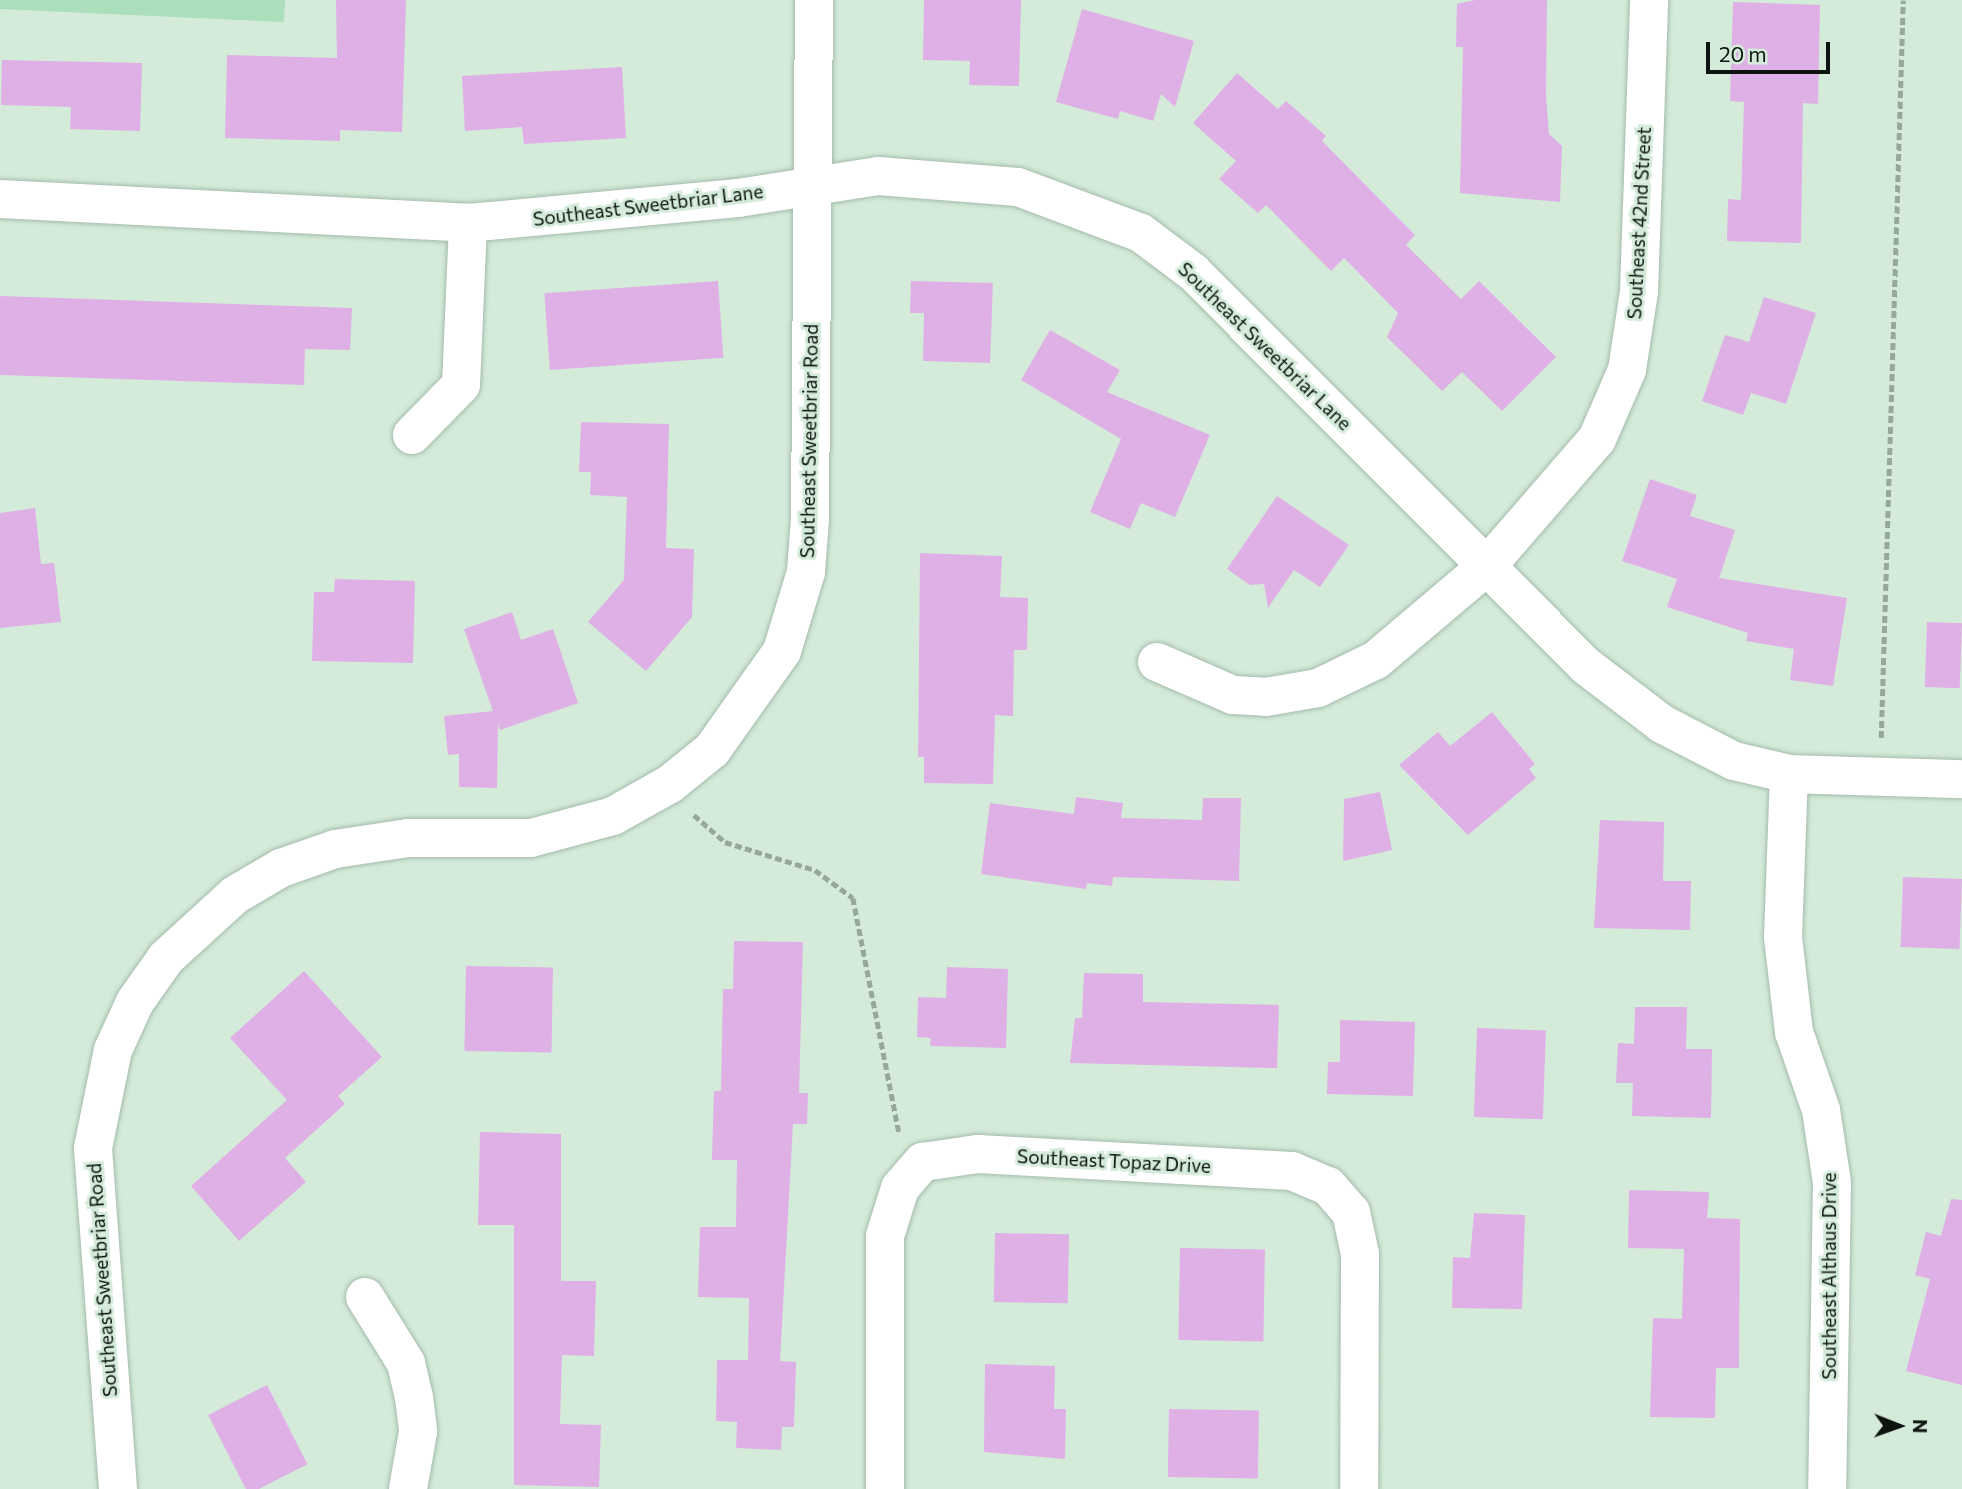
<!DOCTYPE html>
<style>
body{margin:0}
#map{position:relative;width:1962px;height:1489px;overflow:hidden;background:#d4ebda;font-family:Commissioner,sans-serif}
div>[style]{position:absolute}
.green>*{inset:0;background:#abdebb}
.building>*{inset:0;background:#dfb0e6;transform-origin:0 0}
.path>*{height:4.5px;margin-top:-2.25px;transform-origin:0;background:repeating-linear-gradient(90deg,#96a89b 0 7px,transparent 0 10.5px)}
.roads{filter:drop-shadow(0 0 2px #a5bbab) drop-shadow(0 0 2px #a5bbab)}
.street>*{height:38px;margin:-19px;padding:0 19px;transform-origin:19px;border-radius:19px;background:#fff}
span{translate:-50% -50%;white-space:nowrap;text-align:center;line-height:1.15;-webkit-text-stroke:6px #d4ebda;paint-order:stroke}
.street-label{font-size:19px;color:#0c140f}
.north{position:absolute;left:1864px;top:1391px;width:70px;height:70px;-webkit-text-stroke:5px #d4ebda;paint-order:stroke;rotate:91deg;font-size:19px;font-weight:700;line-height:28px;text-align:center;color:#0c140f}
.north::after{content:'';display:block;margin:auto;width:24px;height:32px;background:#0c140f;clip-path:polygon(50% 0,100% 100%,50% 72%,0 100%)}
.scale{position:absolute;left:1706px;top:42px;width:124px;height:32px;box-sizing:border-box;border:4px solid #0c140f;border-top:0;padding-left:9px;font-size:21px;line-height:24px;white-space:nowrap;color:#0c140f;-webkit-text-stroke:5px #d4ebda;paint-order:stroke}
</style>
<div id="map">
<div class="green">
<i style="clip-path:polygon(0 0,285px 0,284px 22px,0 9px)"></i>
</div>
<div class="building">
<i style="clip-path:polygon(336px 0,406px 0,402px 132px,340px 130px,340px 141px,225px 138px,227px 55px,337px 58px)"></i>
<i style="clip-path:polygon(924px 0,1021px 0,1019px 86px,969px 85px,970px 61px,923px 60px)"></i>
<i style="clip-path:polygon(1475px 0,1547px 0,1546px 96px,1549px 134px,1562px 146px,1560px 202px,1460px 193px,1463px 47px,1456px 47px,1457px 4px)"></i>
<i style="clip-path:polygon(1733px 2px,1820px 5px,1818px 104px,1803px 103px,1801px 243px,1727px 241px,1728px 199px,1741px 200px,1744px 102px,1730px 101px)"></i>
<i style="clip-path:polygon(1082px 9px,1194px 41px,1175px 107px,1161px 94px,1153px 121px,1120px 111px,1118px 119px,1056px 102px)"></i>
<i style="clip-path:polygon(2px 60px,142px 63px,140px 131px,70px 129px,71px 107px,1px 105px)"></i>
<i style="clip-path:polygon(622px 67px,626px 138px,524px 144px,522px 127px,465px 131px,462px 76px)"></i>
<i style="clip-path:polygon(1237px 73px,1278px 109px,1286px 101px,1326px 136px,1322px 141px,1415px 235px,1406px 245px,1461px 299px,1479px 281px,1556px 357px,1502px 411px,1462px 372px,1442px 391px,1387px 337px,1398px 313px,1344px 258px,1331px 271px,1266px 205px,1258px 213px,1219px 179px,1236px 161px,1193px 123px)"></i>
<i style="left:718px;top:281px;width:77px;height:174px;rotate:86deg"></i>
<i style="clip-path:polygon(911px 281px,993px 283px,990px 363px,923px 361px,924px 313px,910px 313px)"></i>
<i style="clip-path:polygon(0 296px,352px 308px,350px 350px,305px 349px,304px 385px,0 375px)"></i>
<i style="clip-path:polygon(1764px 297px,1816px 313px,1786px 404px,1751px 393px,1743px 415px,1702px 401px,1725px 335px,1749px 342px)"></i>
<i style="clip-path:polygon(1050px 330px,1120px 370px,1107px 392px,1210px 435px,1175px 517px,1141px 503px,1130px 529px,1090px 512px,1121px 439px,1021px 380px)"></i>
<i style="clip-path:polygon(581px 422px,669px 424px,666px 548px,694px 549px,692px 617px,646px 671px,588px 622px,624px 580px,627px 497px,590px 495px,591px 472px,579px 472px)"></i>
<i style="clip-path:polygon(1650px 479px,1697px 495px,1690px 516px,1735px 530px,1719px 578px,1847px 598px,1833px 686px,1790px 680px,1794px 649px,1746px 641px,1748px 633px,1667px 607px,1677px 579px,1622px 561px)"></i>
<i style="clip-path:polygon(1277px 496px,1349px 545px,1320px 587px,1294px 570px,1268px 608px,1264px 584px,1250px 585px,1227px 569px)"></i>
<i style="clip-path:polygon(35px 508px,41px 564px,54px 563px,61px 622px,0 628px,0 513px)"></i>
<i style="clip-path:polygon(920px 553px,1002px 556px,1000px 597px,1028px 598px,1027px 650px,1014px 650px,1013px 716px,995px 715px,993px 784px,924px 783px,924px 757px,918px 757px)"></i>
<i style="clip-path:polygon(335px 579px,415px 581px,413px 663px,312px 661px,314px 592px,334px 592px)"></i>
<i style="clip-path:polygon(512px 612px,521px 640px,553px 629px,578px 703px,500px 730px,498px 724px,497px 788px,459px 787px,459px 754px,448px 755px,444px 716px,493px 711px,464px 629px)"></i>
<i style="left:1927px;top:622px;width:35px;height:65px;rotate:2deg"></i>
<i style="clip-path:polygon(1492px 712px,1535px 764px,1529px 769px,1536px 778px,1468px 835px,1399px 765px,1438px 732px,1450px 746px)"></i>
<i style="clip-path:polygon(1380px 792px,1392px 850px,1343px 861px,1344px 799px)"></i>
<i style="clip-path:polygon(1076px 797px,1123px 803px,1121px 818px,1202px 820px,1203px 798px,1241px 798px,1239px 881px,1113px 877px,1112px 886px,1087px 883px,1086px 889px,981px 874px,990px 803px,1074px 814px)"></i>
<i style="clip-path:polygon(1600px 820px,1664px 822px,1663px 881px,1691px 881px,1690px 930px,1594px 928px)"></i>
<i style="left:1903px;top:877px;width:59px;height:70px;rotate:2deg"></i>
<i style="clip-path:polygon(734px 941px,803px 942px,799px 1093px,808px 1093px,807px 1124px,793px 1124px,780px 1361px,796px 1362px,794px 1427px,782px 1427px,781px 1450px,736px 1448px,737px 1422px,716px 1421px,717px 1360px,748px 1360px,749px 1298px,698px 1297px,700px 1227px,736px 1227px,737px 1160px,712px 1160px,714px 1091px,721px 1091px,723px 989px,733px 989px)"></i>
<i style="left:466px;top:966px;width:87px;height:85px;rotate:1deg"></i>
<i style="clip-path:polygon(947px 967px,1008px 969px,1006px 1048px,930px 1046px,931px 1038px,917px 1037px,918px 997px,946px 998px)"></i>
<i style="clip-path:polygon(304px 971px,382px 1057px,338px 1096px,345px 1104px,285px 1158px,306px 1182px,239px 1241px,191px 1186px,287px 1100px,230px 1038px)"></i>
<i style="clip-path:polygon(1084px 973px,1143px 974px,1143px 1002px,1279px 1005px,1277px 1068px,1070px 1063px,1075px 1018px,1082px 1018px)"></i>
<i style="clip-path:polygon(1635px 1007px,1687px 1007px,1686px 1049px,1712px 1049px,1711px 1118px,1632px 1116px,1633px 1083px,1616px 1083px,1618px 1043px,1634px 1044px)"></i>
<i style="clip-path:polygon(1340px 1020px,1415px 1022px,1413px 1096px,1327px 1094px,1328px 1062px,1340px 1062px)"></i>
<i style="left:1477px;top:1028px;width:69px;height:89px;rotate:2deg"></i>
<i style="clip-path:polygon(480px 1132px,561px 1134px,561px 1281px,596px 1281px,594px 1356px,562px 1355px,560px 1424px,601px 1425px,599px 1487px,514px 1485px,514px 1225px,478px 1225px)"></i>
<i style="clip-path:polygon(1629px 1190px,1709px 1192px,1707px 1218px,1740px 1219px,1739px 1368px,1716px 1368px,1715px 1418px,1650px 1417px,1653px 1318px,1682px 1319px,1684px 1249px,1628px 1248px)"></i>
<i style="clip-path:polygon(1951px 1199px,1962px 1200px,1962px 1385px,1906px 1371px,1930px 1279px,1915px 1275px,1926px 1232px,1941px 1236px)"></i>
<i style="clip-path:polygon(1474px 1213px,1525px 1215px,1522px 1309px,1452px 1308px,1453px 1257px,1470px 1258px)"></i>
<i style="left:995px;top:1233px;width:74px;height:69px;rotate:1deg"></i>
<i style="left:1180px;top:1248px;width:85px;height:92px;rotate:1deg"></i>
<i style="clip-path:polygon(985px 1364px,1055px 1366px,1054px 1409px,1066px 1409px,1065px 1459px,984px 1452px)"></i>
<i style="left:267px;top:1385px;width:89px;height:66px;rotate:63deg"></i>
<i style="left:1169px;top:1409px;width:90px;height:68px;rotate:1deg"></i>
</div>
<div class="path">
<i style="left:1881px;top:738px;width:738px;rotate:-88.29deg"></i>
<i style="left:694px;top:815px;width:41px;rotate:41.1deg"></i>
<i style="left:725px;top:842px;width:94px;rotate:17.3deg"></i>
<i style="left:815px;top:870px;width:47px;rotate:36.4deg"></i>
<i style="left:853px;top:898px;width:239px;rotate:78.9deg"></i>
</div>
<div class="roads">
<div class="street">
<i style="left:0;top:199px;width:469px;rotate:2.9deg"></i>
<i style="left:468px;top:223px;width:271px;rotate:-5.3deg"></i>
<i style="left:738px;top:198px;width:142px;rotate:-8.9deg"></i>
<i style="left:878px;top:176px;width:140px;rotate:4.5deg"></i>
<i style="left:1018px;top:187px;width:131px;rotate:20.5deg"></i>
<i style="left:1141px;top:233px;width:65px;rotate:36.9deg"></i>
<i style="left:1193px;top:272px;width:556px;rotate:45.07deg"></i>
<i style="left:1586px;top:666px;width:96px;rotate:37.3deg"></i>
<i style="left:1662px;top:724px;width:81px;rotate:27.2deg"></i>
<i style="left:1734px;top:761px;width:57px;rotate:13.3deg"></i>
<i style="left:1789px;top:774px;width:173px;rotate:1.7deg"></i>
<i style="left:412px;top:435px;width:70px;rotate:-45.6deg"></i>
<i style="left:461px;top:385px;width:162px;rotate:-87.5deg"></i>
<i style="left:1157px;top:662px;width:83px;rotate:23.5deg"></i>
<i style="left:1233px;top:695px;width:33px;rotate:3deg"></i>
<i style="left:1266px;top:697px;width:53px;rotate:-9.8deg"></i>
<i style="left:1318px;top:688px;width:64px;rotate:-25.8deg"></i>
<i style="left:1376px;top:660px;width:145px;rotate:-40.3deg"></i>
<i style="left:1487px;top:566px;width:168px;rotate:-49.1deg"></i>
<i style="left:1597px;top:439px;width:75px;rotate:-66.5deg"></i>
<i style="left:1627px;top:370px;width:79px;rotate:-81.3deg"></i>
<i style="left:1639px;top:292px;width:292px;rotate:-88deg"></i>
<i style="left:1789px;top:774px;width:163px;rotate:92.1deg"></i>
<i style="left:1783px;top:937px;width:96px;rotate:83.4deg"></i>
<i style="left:1794px;top:1032px;width:83px;rotate:70.9deg"></i>
<i style="left:1821px;top:1110px;width:74px;rotate:81.4deg"></i>
<i style="left:1832px;top:1183px;width:306px;rotate:90.9deg"></i>
<i style="left:365px;top:1297px;width:78px;rotate:58.2deg"></i>
<i style="left:406px;top:1363px;width:35px;rotate:77deg"></i>
<i style="left:414px;top:1397px;width:35px;rotate:83deg"></i>
<i style="left:418px;top:1432px;width:58px;rotate:100deg"></i>
<i style="left:118px;top:1489px;width:342px;rotate:-94.2deg"></i>
<i style="left:93px;top:1148px;width:100px;rotate:-78.5deg"></i>
<i style="left:113px;top:1050px;width:53px;rotate:-65.4deg"></i>
<i style="left:135px;top:1002px;width:54px;rotate:-54.8deg"></i>
<i style="left:166px;top:958px;width:93px;rotate:-42.4deg"></i>
<i style="left:235px;top:895px;width:53px;rotate:-30.4deg"></i>
<i style="left:281px;top:868px;width:57px;rotate:-19.4deg"></i>
<i style="left:335px;top:849px;width:74px;rotate:-8.6deg"></i>
<i style="left:408px;top:838px;width:123px"></i>
<i style="left:531px;top:838px;width:85px;rotate:-15deg"></i>
<i style="left:613px;top:816px;width:65px;rotate:-29.3deg"></i>
<i style="left:670px;top:784px;width:54px;rotate:-39deg"></i>
<i style="left:712px;top:750px;width:121px;rotate:-54.7deg"></i>
<i style="left:782px;top:651px;width:83px;rotate:-73.1deg"></i>
<i style="left:806px;top:572px;width:53px;rotate:-85.7deg"></i>
<i style="left:810px;top:519px;width:519px;rotate:-89.56deg"></i>
<i style="left:885px;top:1489px;width:253px;rotate:-90deg"></i>
<i style="left:885px;top:1236px;width:50px;rotate:-72.6deg"></i>
<i style="left:900px;top:1188px;width:35px;rotate:-49deg"></i>
<i style="left:923px;top:1162px;width:56px;rotate:-8.3deg"></i>
<i style="left:978px;top:1154px;width:314px;rotate:3.1deg"></i>
<i style="left:1292px;top:1171px;width:39px;rotate:23deg"></i>
<i style="left:1328px;top:1186px;width:35px;rotate:49deg"></i>
<i style="left:1351px;top:1212px;width:43px;rotate:77.9deg"></i>
<i style="left:1360px;top:1254px;width:235px;rotate:90.2deg"></i>
</div>
</div>
<div class="street-label">
<span style="left:648px;top:205px;rotate:-7deg">Southeast Sweetbriar Lane</span>
<span style="left:1639px;top:223px;rotate:-87deg">Southeast 42nd Street</span>
<span style="left:1265px;top:346px;rotate:44deg">Southeast Sweetbriar Lane</span>
<span style="left:809px;top:441px;rotate:-89deg">Southeast Sweetbriar Road</span>
<span style="left:1114px;top:1161px;rotate:3deg">Southeast Topaz Drive</span>
<span style="left:1829px;top:1276px;rotate:-90deg">Southeast Althaus Drive</span>
<span style="left:102px;top:1280px;rotate:-94deg">Southeast Sweetbriar Road</span>
</div>
<div class="north">N</div>
<div class="scale">20 m</div>
</div>
